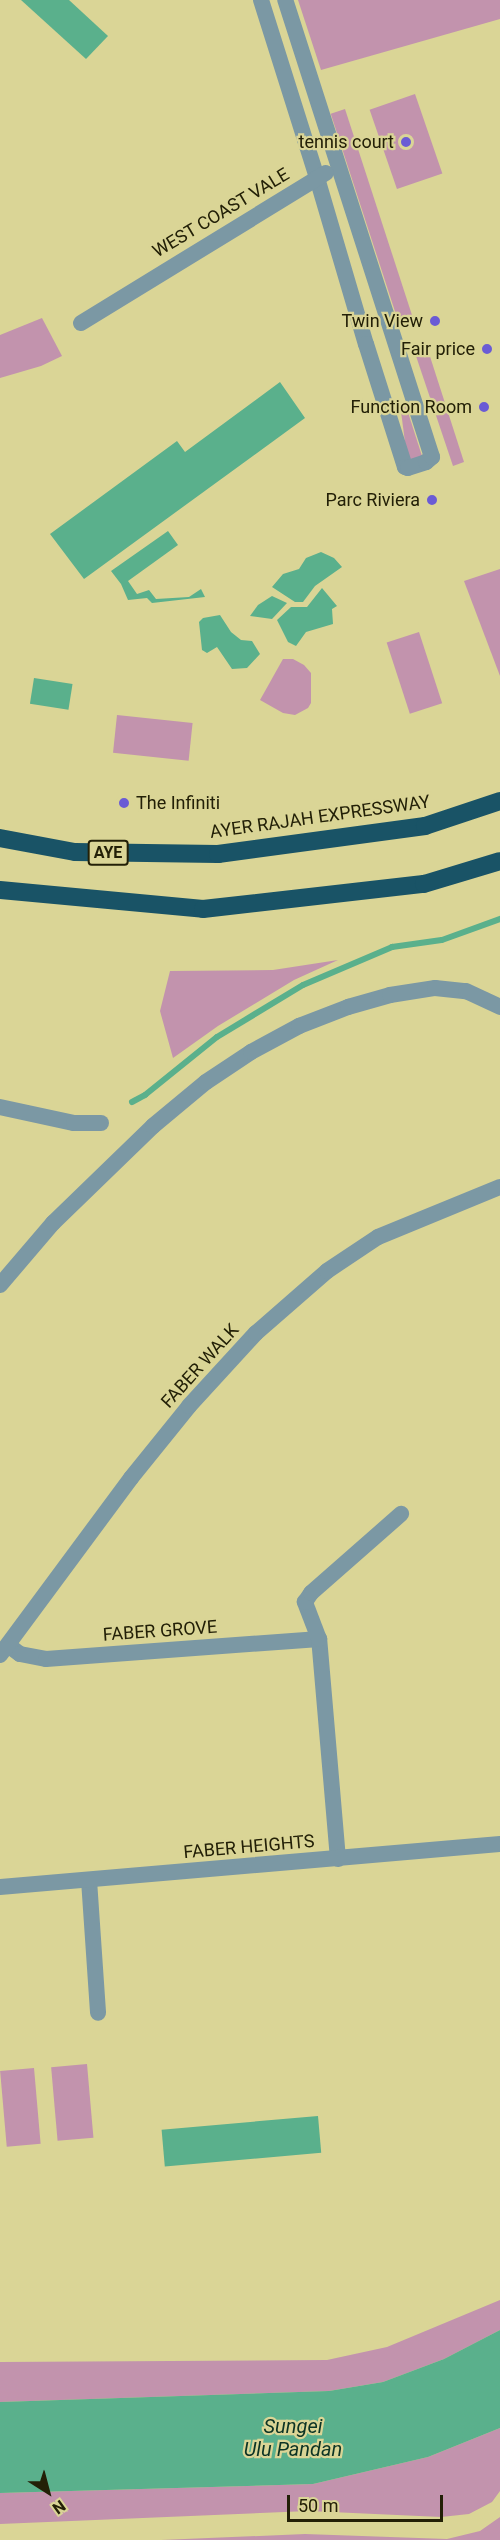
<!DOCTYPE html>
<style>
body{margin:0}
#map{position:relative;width:500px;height:2540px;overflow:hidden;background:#dad596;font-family:Roboto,sans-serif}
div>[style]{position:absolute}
.green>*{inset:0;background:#c293ad;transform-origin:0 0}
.water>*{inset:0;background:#5ab08c;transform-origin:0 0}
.stream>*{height:6px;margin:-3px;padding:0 3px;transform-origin:3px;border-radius:3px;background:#5ab08c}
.minor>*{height:16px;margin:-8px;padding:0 8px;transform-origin:8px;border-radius:8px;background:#7b98a4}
.motorway>*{height:18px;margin:-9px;padding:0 9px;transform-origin:9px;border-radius:9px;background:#195366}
.dots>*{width:16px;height:16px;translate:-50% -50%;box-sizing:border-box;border:3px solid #dad596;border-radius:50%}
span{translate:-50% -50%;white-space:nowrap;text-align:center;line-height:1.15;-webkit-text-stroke:4.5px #dad596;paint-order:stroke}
.shield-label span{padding:2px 4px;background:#dad596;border:2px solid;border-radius:4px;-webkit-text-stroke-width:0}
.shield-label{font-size:16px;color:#232007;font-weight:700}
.poi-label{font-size:18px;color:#232007}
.right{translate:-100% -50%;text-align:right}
.left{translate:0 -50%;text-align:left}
.street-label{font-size:18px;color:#232007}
.water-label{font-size:20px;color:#0c3425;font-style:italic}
.north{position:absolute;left:18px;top:2462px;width:60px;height:60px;-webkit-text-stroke:4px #dad596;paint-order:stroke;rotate:144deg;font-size:16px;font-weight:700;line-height:24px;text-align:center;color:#232007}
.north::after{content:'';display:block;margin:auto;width:21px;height:27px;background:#232007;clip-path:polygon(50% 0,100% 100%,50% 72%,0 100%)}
.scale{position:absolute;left:287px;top:2495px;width:156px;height:27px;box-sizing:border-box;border:3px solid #232007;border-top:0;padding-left:8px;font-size:18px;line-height:21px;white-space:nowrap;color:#232007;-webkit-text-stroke:4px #dad596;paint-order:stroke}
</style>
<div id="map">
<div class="green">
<i style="clip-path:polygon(298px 0,500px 0,500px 19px,321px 70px)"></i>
<i style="left:415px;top:94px;width:84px;height:48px;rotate:71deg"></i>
<i style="left:345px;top:109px;width:218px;height:15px;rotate:72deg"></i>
<i style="clip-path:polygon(42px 318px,62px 356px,41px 366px,0 378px,0 335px)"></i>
<i style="clip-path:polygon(425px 341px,464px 462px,453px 466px,416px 356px,420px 345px)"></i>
<i style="clip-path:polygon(405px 403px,422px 456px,412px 461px,407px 455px,405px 442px,400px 404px)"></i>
<i style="clip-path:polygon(500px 569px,500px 676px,464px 581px)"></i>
<i style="left:419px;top:632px;width:75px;height:34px;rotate:72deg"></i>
<i style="clip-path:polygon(283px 659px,293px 659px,304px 665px,311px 673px,311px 703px,308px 708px,295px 715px,283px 713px,260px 700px)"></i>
<i style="left:117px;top:715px;width:76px;height:38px;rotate:6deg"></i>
<i style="clip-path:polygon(338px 960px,294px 980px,218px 1026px,173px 1058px,160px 1011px,170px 971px,273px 970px)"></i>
<i style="left:87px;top:2064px;width:74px;height:36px;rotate:85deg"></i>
<i style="left:34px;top:2068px;width:76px;height:34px;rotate:85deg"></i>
<i style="clip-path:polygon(500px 2300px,500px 2330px,444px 2359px,383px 2382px,329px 2391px,0 2402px,0 2362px,327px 2360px,387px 2347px)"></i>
<i style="clip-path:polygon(500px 2428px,500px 2491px,492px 2502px,469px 2514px,441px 2517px,309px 2511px,0 2524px,0 2493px,313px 2484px,428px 2457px)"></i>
<i style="clip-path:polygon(500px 2517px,500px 2540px,161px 2540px,305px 2534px,447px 2539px,480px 2531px)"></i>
</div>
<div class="water">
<i style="clip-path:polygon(21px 0,69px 0,108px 36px,86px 59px)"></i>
<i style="clip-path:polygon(280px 382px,305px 418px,84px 579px,50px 534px,177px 441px,185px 452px)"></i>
<i style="clip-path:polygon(168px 531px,178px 545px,128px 581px,137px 594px,149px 590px,156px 599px,189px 597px,201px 589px,205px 597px,152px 603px,147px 598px,128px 600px,121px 584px,111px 571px)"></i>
<i style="clip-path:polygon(321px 552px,334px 558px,342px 567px,315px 586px,303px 602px,295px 602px,272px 587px,283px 574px,299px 569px,306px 558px)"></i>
<i style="clip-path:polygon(322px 588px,337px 606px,332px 609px,333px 624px,306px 632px,296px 646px,288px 642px,277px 620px,291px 607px,307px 607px)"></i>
<i style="clip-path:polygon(272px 596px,287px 603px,272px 619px,250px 616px,258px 605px)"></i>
<i style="clip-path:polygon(220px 615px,231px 632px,241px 640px,252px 641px,260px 654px,247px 668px,232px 669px,217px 647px,207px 653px,202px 650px,199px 622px,203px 618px)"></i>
<i style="left:34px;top:678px;width:39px;height:26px;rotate:9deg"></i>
<i style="left:318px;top:2116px;width:37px;height:157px;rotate:85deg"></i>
<i style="clip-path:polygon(500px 2330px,500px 2428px,428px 2457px,313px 2484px,0 2493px,0 2402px,329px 2391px,383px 2382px,444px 2359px)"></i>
</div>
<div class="stream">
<i style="left:132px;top:1102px;width:15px;rotate:-28deg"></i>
<i style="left:145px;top:1095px;width:92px;rotate:-38.9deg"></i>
<i style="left:217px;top:1037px;width:100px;rotate:-31.2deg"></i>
<i style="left:303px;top:985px;width:97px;rotate:-23.1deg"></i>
<i style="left:392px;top:947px;width:50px;rotate:-8deg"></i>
<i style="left:442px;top:940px;width:62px;rotate:-19.9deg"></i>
</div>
<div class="minor">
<i style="left:261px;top:0;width:187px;rotate:72.5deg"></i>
<i style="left:317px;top:178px;width:173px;rotate:73.6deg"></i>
<i style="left:366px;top:344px;width:129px;rotate:72.4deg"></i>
<i style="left:405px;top:467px;width:3px;rotate:18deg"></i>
<i style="left:408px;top:468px;width:19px;rotate:-18deg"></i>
<i style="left:426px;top:462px;width:8px;rotate:-40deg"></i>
<i style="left:432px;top:457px;width:480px;rotate:-107.8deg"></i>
<i style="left:81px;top:323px;width:287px;rotate:-31.5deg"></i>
<i style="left:0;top:1107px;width:76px;rotate:12.2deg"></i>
<i style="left:74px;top:1123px;width:27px"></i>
<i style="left:0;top:1285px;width:82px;rotate:-49.5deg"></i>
<i style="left:53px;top:1223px;width:139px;rotate:-44.1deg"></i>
<i style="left:153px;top:1126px;width:69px;rotate:-39.7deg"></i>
<i style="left:206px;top:1082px;width:54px;rotate:-33.7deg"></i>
<i style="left:251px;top:1052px;width:55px;rotate:-28.4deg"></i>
<i style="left:299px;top:1026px;width:53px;rotate:-21.2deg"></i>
<i style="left:348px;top:1007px;width:44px;rotate:-15.9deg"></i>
<i style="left:390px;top:995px;width:46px;rotate:-8.8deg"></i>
<i style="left:435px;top:988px;width:31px;rotate:6deg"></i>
<i style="left:466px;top:991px;width:38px;rotate:25deg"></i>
<i style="left:8px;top:1645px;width:15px;rotate:37deg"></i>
<i style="left:20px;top:1654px;width:26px;rotate:11deg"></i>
<i style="left:46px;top:1659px;width:274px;rotate:-4.2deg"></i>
<i style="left:0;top:1655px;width:220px;rotate:-53.5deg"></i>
<i style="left:131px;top:1478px;width:92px;rotate:-51.1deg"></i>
<i style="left:189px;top:1406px;width:99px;rotate:-47.5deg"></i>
<i style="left:256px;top:1333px;width:94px;rotate:-41.1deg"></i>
<i style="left:327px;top:1271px;width:61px;rotate:-33.7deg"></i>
<i style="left:378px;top:1237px;width:132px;rotate:-22.3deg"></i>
<i style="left:338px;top:1859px;width:221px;rotate:-94.9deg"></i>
<i style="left:319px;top:1639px;width:40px;rotate:-111deg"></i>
<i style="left:305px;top:1602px;width:11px;rotate:-56deg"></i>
<i style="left:311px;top:1593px;width:120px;rotate:-41.3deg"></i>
<i style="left:89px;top:1880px;width:133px;rotate:86.1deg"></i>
<i style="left:0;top:1887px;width:502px;rotate:-4.92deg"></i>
</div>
<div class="motorway">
<i style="left:0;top:838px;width:76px;rotate:10.6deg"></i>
<i style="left:75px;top:852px;width:143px;rotate:0.8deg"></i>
<i style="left:218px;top:854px;width:209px;rotate:-7.7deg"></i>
<i style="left:425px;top:826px;width:79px;rotate:-18.4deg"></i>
<i style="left:0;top:890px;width:204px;rotate:5.3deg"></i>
<i style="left:203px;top:909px;width:222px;rotate:-6.5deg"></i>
<i style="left:424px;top:884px;width:79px;rotate:-16.8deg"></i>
</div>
<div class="dots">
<i style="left:406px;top:142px;background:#6a5bd5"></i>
<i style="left:435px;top:321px;background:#6a5bd5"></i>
<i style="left:487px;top:349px;background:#6a5bd5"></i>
<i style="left:484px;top:407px;background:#6a5bd5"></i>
<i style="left:432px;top:500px;background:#6a5bd5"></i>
<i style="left:124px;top:803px;background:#6a5bd5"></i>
</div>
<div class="shield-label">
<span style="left:108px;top:853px">AYE</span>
</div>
<div class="poi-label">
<span class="right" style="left:394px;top:142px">tennis court</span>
<span class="right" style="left:423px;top:321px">Twin View</span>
<span class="right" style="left:475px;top:349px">Fair price</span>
<span class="right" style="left:472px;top:407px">Function Room</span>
<span class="right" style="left:420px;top:500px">Parc Riviera</span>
<span class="left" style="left:136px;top:803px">The Infiniti</span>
</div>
<div class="street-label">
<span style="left:221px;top:213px;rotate:-31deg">WEST COAST VALE</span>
<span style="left:320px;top:817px;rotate:-8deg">AYER RAJAH EXPRESSWAY</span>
<span style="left:200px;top:1366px;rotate:-48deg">FABER WALK</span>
<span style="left:160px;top:1631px;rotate:-4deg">FABER GROVE</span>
<span style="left:249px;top:1847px;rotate:-5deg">FABER HEIGHTS</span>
</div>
<div class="water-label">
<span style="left:293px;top:2438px">Sungei<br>Ulu Pandan</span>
</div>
<div class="north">N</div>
<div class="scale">50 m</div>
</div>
